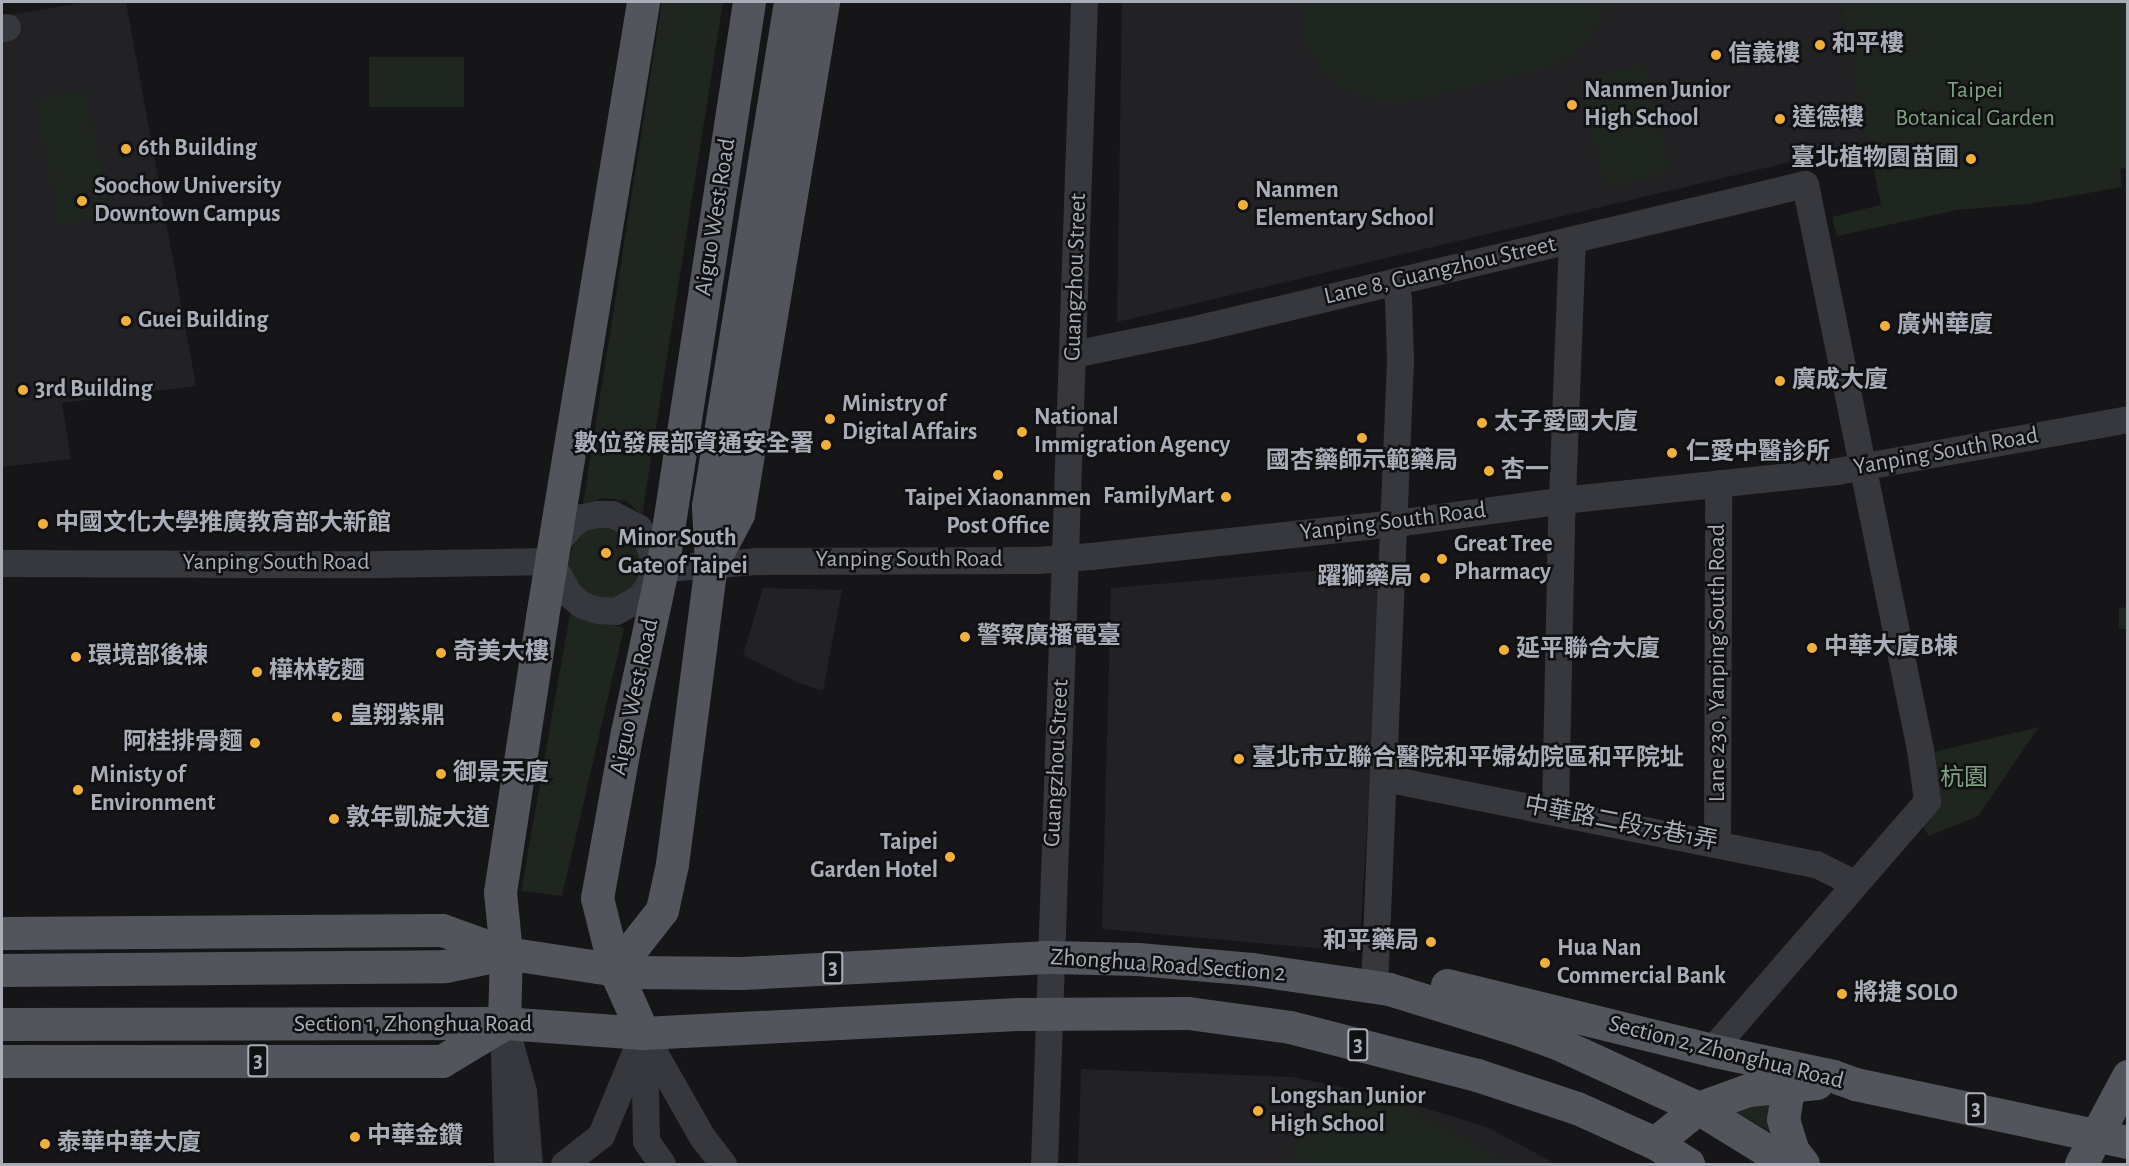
<!DOCTYPE html>
<meta charset="utf-8">
<style>
body{margin:0}
#map{position:relative;width:2129px;height:1166px;overflow:hidden;background:#161618;font-family:"Alegreya Sans","Noto Sans TC",sans-serif}
div>[style]{position:absolute}
.built>*{inset:0;background:#222225}
.green>*{inset:0;background:#1e261f;transform-origin:0 0}
.minor>*{height:27px;margin:-13.5px;padding:0 13.5px;transform-origin:13.5px;border-radius:13.5px;background:#37383d}
.major>*{height:33px;margin:-16.5px;padding:0 16.5px;transform-origin:16.5px;border-radius:16.5px;background:#53555c}
.dots>*{width:16px;height:16px;translate:-50% -50%;box-sizing:border-box;border:3px solid #111113;border-radius:50%}
span{translate:-50% -50%;white-space:nowrap;text-align:center;line-height:1.15;-webkit-text-stroke:5px #111113;paint-order:stroke}
.shield-label span{padding:2px 4px;background:#111113;border:2px solid;border-radius:4px;-webkit-text-stroke-width:0}
.shield-label{font-size:22px;color:#a8adb8;font-weight:700}
.poi-label{font-size:24px;color:#a8adb8;font-weight:700}
.left{translate:0 -50%;text-align:left}
.right{translate:-100% -50%;text-align:right}
.park-label{font-size:24px;color:#7fa381}
.street-label{font-size:24px;color:#a8adb8}
.frame{position:absolute;inset:0;border:3px solid #a8adb8;pointer-events:none}
</style>
<div id="map">
<div class="built">
<i style="clip-path:polygon(88px 2px,126px 2px,196px 386px,62px 403px,71px 459px,2px 467px,2px 16px)"></i>
<i style="clip-path:polygon(1122px 2px,1840px 2px,1870px 143px,1117px 322px)"></i>
<i style="clip-path:polygon(1384px 565px,1359px 952px,1102px 929px,1111px 588px)"></i>
<i style="clip-path:polygon(763px 588px,842px 590px,823px 691px,796px 682px,743px 655px)"></i>
<i style="clip-path:polygon(1081px 1069px,1292px 1077px,1385px 1096px,1487px 1127px,1556px 1164px,1078px 1164px)"></i>
</div>
<div class="green">
<i style="clip-path:polygon(662px 2px,723px 2px,642px 516px,627px 501px,603px 498px,583px 505px)"></i>
<i style="clip-path:polygon(1302px 2px,1608px 2px,1595px 32px,1573px 55px,1547px 68px,1402px 103px,1373px 101px,1345px 90px,1323px 71px,1307px 45px,1301px 15px)"></i>
<i style="clip-path:polygon(1840px 2px,2127px 2px,2128px 168px,2120px 169px,2122px 187px,2027px 204px,1957px 210px,1837px 236px,1832px 217px,1881px 205px)"></i>
<i style="left:369px;top:57px;width:95px;height:50px"></i>
<i style="left:1644px;top:64px;width:111px;height:67px;rotate:76deg"></i>
<i style="left:86px;top:90px;width:127px;height:52px;rotate:79deg"></i>
<i style="clip-path:polygon(608px 523px,639px 542px,641px 576px,628px 593px,607px 599px,586px 593px,570px 574px,568px 561px,576px 538px,585px 529px)"></i>
<i style="clip-path:polygon(2127px 607px,2128px 607px,2127px 633px,2126px 629px,2119px 629px,2119px 608px)"></i>
<i style="clip-path:polygon(570px 614px,624px 628px,562px 896px,521px 891px)"></i>
<i style="clip-path:polygon(2039px 727px,1978px 816px,1929px 836px,1917px 818px,1925px 754px)"></i>
<i style="clip-path:polygon(1371px 1098px,1396px 1103px,1512px 1164px,1291px 1164px,1293px 1151px,1304px 1129px,1323px 1111px,1346px 1100px)"></i>
<i style="clip-path:polygon(1774px 1102px,1771px 1132px,1731px 1109px)"></i>
</div>
<div class="minor">
<i style="left:2px;top:28px;width:5px;rotate:-11deg"></i>
<i style="left:1073px;top:354px;width:120px;rotate:-11.5deg"></i>
<i style="left:1191px;top:330px;width:631px;rotate:-13.38deg"></i>
<i style="left:1805px;top:184px;width:577px;rotate:78.5deg"></i>
<i style="left:1920px;top:749px;width:52px;rotate:82.3deg"></i>
<i style="left:1927px;top:801px;width:330px;rotate:130.9deg"></i>
<i style="left:597px;top:514px;width:15px"></i>
<i style="left:612px;top:514px;width:29px;rotate:27deg"></i>
<i style="left:638px;top:527px;width:15px;rotate:53deg"></i>
<i style="left:647px;top:539px;width:16px;rotate:72deg"></i>
<i style="left:652px;top:554px;width:15px;rotate:86deg"></i>
<i style="left:653px;top:569px;width:16px;rotate:104deg"></i>
<i style="left:649px;top:585px;width:16px;rotate:128deg"></i>
<i style="left:639px;top:598px;width:26px;rotate:151deg"></i>
<i style="left:616px;top:611px;width:18px;rotate:-177deg"></i>
<i style="left:598px;top:610px;width:17px;rotate:-163deg"></i>
<i style="left:582px;top:605px;width:17px;rotate:-140deg"></i>
<i style="left:569px;top:594px;width:38px;rotate:-119deg"></i>
<i style="left:551px;top:561px;width:20px;rotate:-72deg"></i>
<i style="left:557px;top:542px;width:21px;rotate:-51deg"></i>
<i style="left:570px;top:526px;width:15px;rotate:-37deg"></i>
<i style="left:582px;top:517px;width:15px;rotate:-11deg"></i>
<i style="left:2px;top:563px;width:375px;rotate:0.2deg"></i>
<i style="left:377px;top:564px;width:174px;rotate:-1deg"></i>
<i style="left:653px;top:569px;width:103px;rotate:-4.4deg"></i>
<i style="left:756px;top:561px;width:281px;rotate:-0.2deg"></i>
<i style="left:1037px;top:560px;width:54px;rotate:-4.2deg"></i>
<i style="left:1091px;top:556px;width:306px;rotate:-6.2deg"></i>
<i style="left:1395px;top:523px;width:188px;rotate:-7.7deg"></i>
<i style="left:1581px;top:498px;width:257px;rotate:-6deg"></i>
<i style="left:1837px;top:471px;width:296px;rotate:-10.1deg"></i>
<i style="left:1384px;top:778px;width:440px;rotate:11.3deg"></i>
<i style="left:1816px;top:864px;width:42px;rotate:26.6deg"></i>
<i style="left:1555px;top:811px;width:287px;rotate:-88.8deg"></i>
<i style="left:1561px;top:524px;width:283px;rotate:-87.8deg"></i>
<i style="left:1717px;top:844px;width:361px;rotate:-89.8deg"></i>
<i style="left:1374px;top:986px;width:626px;rotate:-87.62deg"></i>
<i style="left:1400px;top:361px;width:62px;rotate:-91.8deg"></i>
<i style="left:1398px;top:299px;width:16px;rotate:-104deg"></i>
<i style="left:504px;top:1023px;width:71px;rotate:74.4deg"></i>
<i style="left:523px;top:1091px;width:73px;rotate:85.3deg"></i>
<i style="left:643px;top:1033px;width:120px;rotate:60.4deg"></i>
<i style="left:702px;top:1137px;width:34px;rotate:52deg"></i>
<i style="left:644px;top:1043px;width:98px;rotate:88.8deg"></i>
<i style="left:646px;top:1141px;width:28px;rotate:55deg"></i>
<i style="left:504px;top:1054px;width:110px;rotate:88.4deg"></i>
<i style="left:564px;top:1164px;width:47px;rotate:-38.1deg"></i>
<i style="left:601px;top:1135px;width:110px;rotate:-67.6deg"></i>
<i style="left:1044px;top:1164px;width:1163px;rotate:-88.03deg"></i>
</div>
<div class="major">
<i style="left:711px;top:565px;width:58px;rotate:-62.1deg"></i>
<i style="left:738px;top:514px;width:519px;rotate:-80.57deg"></i>
<i style="left:2px;top:933px;width:440px;rotate:-0.4deg"></i>
<i style="left:442px;top:930px;width:68px;rotate:19.8deg"></i>
<i style="left:506px;top:953px;width:125px;rotate:8.7deg"></i>
<i style="left:630px;top:972px;width:112px;rotate:0.5deg"></i>
<i style="left:742px;top:973px;width:309px;rotate:-3deg"></i>
<i style="left:1051px;top:957px;width:87px;rotate:1.3deg"></i>
<i style="left:1138px;top:959px;width:114px;rotate:5deg"></i>
<i style="left:1252px;top:969px;width:138px;rotate:8.3deg"></i>
<i style="left:1389px;top:989px;width:129px;rotate:17.2deg"></i>
<i style="left:1512px;top:1027px;width:48px;rotate:19.6deg"></i>
<i style="left:1557px;top:1043px;width:155px;rotate:24.7deg"></i>
<i style="left:1698px;top:1108px;width:107px;rotate:31.6deg"></i>
<i style="left:2px;top:970px;width:443px;rotate:-0.5deg"></i>
<i style="left:445px;top:966px;width:60px;rotate:-11.5deg"></i>
<i style="left:615px;top:970px;width:76px;rotate:-51.9deg"></i>
<i style="left:662px;top:910px;width:47px;rotate:-77.7deg"></i>
<i style="left:672px;top:864px;width:302px;rotate:-82.6deg"></i>
<i style="left:711px;top:565px;width:59px;rotate:-92.9deg"></i>
<i style="left:708px;top:506px;width:511px;rotate:-80.76deg"></i>
<i style="left:1447px;top:985px;width:272px;rotate:13.8deg"></i>
<i style="left:1711px;top:1050px;width:125px;rotate:12deg"></i>
<i style="left:1833px;top:1076px;width:23px;rotate:20deg"></i>
<i style="left:1855px;top:1084px;width:279px;rotate:12deg"></i>
<i style="left:504px;top:1023px;width:70px;rotate:-88.4deg"></i>
<i style="left:506px;top:953px;width:61px;rotate:-95.6deg"></i>
<i style="left:500px;top:892px;width:278px;rotate:-81.3deg"></i>
<i style="left:542px;top:617px;width:623px;rotate:-80.67deg"></i>
<i style="left:2px;top:1024px;width:502px;rotate:-0.11deg"></i>
<i style="left:504px;top:1023px;width:139px;rotate:4.1deg"></i>
<i style="left:643px;top:1033px;width:377px;rotate:-2.9deg"></i>
<i style="left:1020px;top:1014px;width:168px;rotate:-0.3deg"></i>
<i style="left:1188px;top:1013px;width:103px;rotate:7.8deg"></i>
<i style="left:1290px;top:1027px;width:193px;rotate:14.4deg"></i>
<i style="left:1477px;top:1075px;width:105px;rotate:18.3deg"></i>
<i style="left:1577px;top:1108px;width:85px;rotate:24.2deg"></i>
<i style="left:1655px;top:1143px;width:39px;rotate:32deg"></i>
<i style="left:643px;top:1033px;width:69px;rotate:-114deg"></i>
<i style="left:615px;top:970px;width:74px;rotate:-104deg"></i>
<i style="left:597px;top:898px;width:169px;rotate:-79.8deg"></i>
<i style="left:627px;top:732px;width:167px;rotate:-77.9deg"></i>
<i style="left:662px;top:569px;width:574px;rotate:-81.28deg"></i>
<i style="left:2px;top:1061px;width:440px"></i>
<i style="left:442px;top:1061px;width:71px;rotate:-31.2deg"></i>
<i style="left:1796px;top:1084px;width:14px;rotate:129deg"></i>
<i style="left:1787px;top:1095px;width:24px;rotate:99deg"></i>
<i style="left:1783px;top:1119px;width:34px;rotate:73deg"></i>
<i style="left:1793px;top:1151px;width:16px;rotate:52deg"></i>
<i style="left:1655px;top:1143px;width:55px;rotate:-39.1deg"></i>
<i style="left:1698px;top:1108px;width:53px;rotate:-19.8deg"></i>
<i style="left:1748px;top:1090px;width:69px;rotate:-5.8deg"></i>
<i style="left:2081px;top:1164px;width:100px;rotate:-61.9deg"></i>
</div>
<div class="dots">
<i style="left:1820px;top:45px;background:#f2b134"></i>
<i style="left:1716px;top:55px;background:#f2b134"></i>
<i style="left:1572px;top:105px;background:#f2b134"></i>
<i style="left:1780px;top:119px;background:#f2b134"></i>
<i style="left:126px;top:149px;background:#f2b134"></i>
<i style="left:1971px;top:159px;background:#f2b134"></i>
<i style="left:82px;top:201px;background:#f2b134"></i>
<i style="left:1243px;top:205px;background:#f2b134"></i>
<i style="left:126px;top:321px;background:#f2b134"></i>
<i style="left:1885px;top:326px;background:#f2b134"></i>
<i style="left:1780px;top:381px;background:#f2b134"></i>
<i style="left:23px;top:390px;background:#f2b134"></i>
<i style="left:830px;top:419px;background:#f2b134"></i>
<i style="left:1482px;top:423px;background:#f2b134"></i>
<i style="left:1022px;top:432px;background:#f2b134"></i>
<i style="left:1362px;top:438px;background:#f2b134"></i>
<i style="left:826px;top:445px;background:#f2b134"></i>
<i style="left:1672px;top:453px;background:#f2b134"></i>
<i style="left:1489px;top:471px;background:#f2b134"></i>
<i style="left:998px;top:475px;background:#f2b134"></i>
<i style="left:1226px;top:497px;background:#f2b134"></i>
<i style="left:43px;top:524px;background:#f2b134"></i>
<i style="left:606px;top:553px;background:#f2b134"></i>
<i style="left:1442px;top:559px;background:#f2b134"></i>
<i style="left:1425px;top:578px;background:#f2b134"></i>
<i style="left:965px;top:637px;background:#f2b134"></i>
<i style="left:1812px;top:648px;background:#f2b134"></i>
<i style="left:1504px;top:650px;background:#f2b134"></i>
<i style="left:441px;top:653px;background:#f2b134"></i>
<i style="left:76px;top:657px;background:#f2b134"></i>
<i style="left:257px;top:672px;background:#f2b134"></i>
<i style="left:337px;top:717px;background:#f2b134"></i>
<i style="left:255px;top:743px;background:#f2b134"></i>
<i style="left:1239px;top:759px;background:#f2b134"></i>
<i style="left:441px;top:774px;background:#f2b134"></i>
<i style="left:78px;top:790px;background:#f2b134"></i>
<i style="left:334px;top:819px;background:#f2b134"></i>
<i style="left:950px;top:857px;background:#f2b134"></i>
<i style="left:1431px;top:942px;background:#f2b134"></i>
<i style="left:1545px;top:963px;background:#f2b134"></i>
<i style="left:1842px;top:994px;background:#f2b134"></i>
<i style="left:1258px;top:1111px;background:#f2b134"></i>
<i style="left:355px;top:1137px;background:#f2b134"></i>
<i style="left:45px;top:1144px;background:#f2b134"></i>
</div>
<div class="shield-label">
<span style="left:833px;top:968px">3</span>
<span style="left:1358px;top:1045px">3</span>
<span style="left:258px;top:1061px">3</span>
<span style="left:1976px;top:1109px">3</span>
</div>
<div class="poi-label">
<span class="left" style="left:1832px;top:45px">和平樓</span>
<span class="left" style="left:1728px;top:55px">信義樓</span>
<span class="left" style="left:1584px;top:105px">Nanmen Junior<br>High School</span>
<span class="left" style="left:1792px;top:119px">達德樓</span>
<span class="left" style="left:138px;top:149px">6th Building</span>
<span class="right" style="left:1959px;top:159px">臺北植物園苗圃</span>
<span class="left" style="left:94px;top:201px">Soochow University<br>Downtown Campus</span>
<span class="left" style="left:1255px;top:205px">Nanmen<br>Elementary School</span>
<span class="left" style="left:138px;top:321px">Guei Building</span>
<span class="left" style="left:1897px;top:326px">廣州華廈</span>
<span class="left" style="left:1792px;top:381px">廣成大廈</span>
<span class="left" style="left:35px;top:390px">3rd Building</span>
<span class="left" style="left:842px;top:419px">Ministry of<br>Digital Affairs</span>
<span class="left" style="left:1034px;top:432px">National<br>Immigration Agency</span>
<span class="left" style="left:1494px;top:423px">太子愛國大廈</span>
<span class="right" style="left:814px;top:445px">數位發展部資通安全署</span>
<span class="left" style="left:1686px;top:453px">仁愛中醫診所</span>
<span style="left:1362px;top:462px">國杏藥師示範藥局</span>
<span class="left" style="left:1501px;top:471px">杏一</span>
<span class="right" style="left:1214px;top:497px">FamilyMart</span>
<span style="left:998px;top:513px">Taipei Xiaonanmen<br>Post Office</span>
<span class="left" style="left:55px;top:524px">中國文化大學推廣教育部大新館</span>
<span class="left" style="left:618px;top:553px">Minor South<br>Gate of Taipei</span>
<span class="left" style="left:1454px;top:559px">Great Tree<br>Pharmacy</span>
<span class="right" style="left:1413px;top:578px">躍獅藥局</span>
<span class="left" style="left:977px;top:637px">警察廣播電臺</span>
<span class="left" style="left:1824px;top:648px">中華大廈B棟</span>
<span class="left" style="left:1516px;top:650px">延平聯合大廈</span>
<span class="left" style="left:453px;top:653px">奇美大樓</span>
<span class="left" style="left:88px;top:657px">環境部後棟</span>
<span class="left" style="left:269px;top:672px">樺林乾麵</span>
<span class="left" style="left:349px;top:717px">皇翔紫鼎</span>
<span class="right" style="left:243px;top:743px">阿桂排骨麵</span>
<span class="left" style="left:1252px;top:759px">臺北市立聯合醫院和平婦幼院區和平院址</span>
<span class="left" style="left:453px;top:774px">御景天廈</span>
<span class="left" style="left:90px;top:790px">Ministy of<br>Environment</span>
<span class="left" style="left:346px;top:819px">敦年凱旋大道</span>
<span class="right" style="left:938px;top:857px">Taipei<br>Garden Hotel</span>
<span class="right" style="left:1419px;top:942px">和平藥局</span>
<span class="left" style="left:1557px;top:963px">Hua Nan<br>Commercial Bank</span>
<span class="left" style="left:1854px;top:994px">將捷 SOLO</span>
<span class="left" style="left:1270px;top:1111px">Longshan Junior<br>High School</span>
<span class="left" style="left:367px;top:1137px">中華金鑽</span>
<span class="left" style="left:57px;top:1144px">泰華中華大廈</span>
</div>
<div class="park-label">
<span style="left:1975px;top:105px">Taipei<br>Botanical Garden</span>
<span style="left:1964px;top:779px">杭園</span>
</div>
<div class="street-label">
<span style="left:716px;top:217px;rotate:-81deg">Aiguo West Road</span>
<span style="left:1440px;top:271px;rotate:-13deg">Lane 8, Guangzhou Street</span>
<span style="left:1076px;top:277px;rotate:-88deg">Guangzhou Street</span>
<span style="left:1946px;top:452px;rotate:-10deg">Yanping South Road</span>
<span style="left:1393px;top:522px;rotate:-7deg">Yanping South Road</span>
<span style="left:909px;top:560px">Yanping South Road</span>
<span style="left:276px;top:563px">Yanping South Road</span>
<span style="left:1718px;top:663px;rotate:-90deg">Lane 230, Yanping South Road</span>
<span style="left:635px;top:697px;rotate:-78deg">Aiguo West Road</span>
<span style="left:1057px;top:763px;rotate:-87deg">Guangzhou Street</span>
<span style="left:1621px;top:824px;rotate:11deg">中華路二段75巷1弄</span>
<span style="left:1168px;top:966px;rotate:4deg">Zhonghua Road Section 2</span>
<span style="left:413px;top:1025px">Section 1, Zhonghua Road</span>
<span style="left:1726px;top:1053px;rotate:14deg">Section 2, Zhonghua Road</span>
</div>
<div class="frame"></div>
</div>
